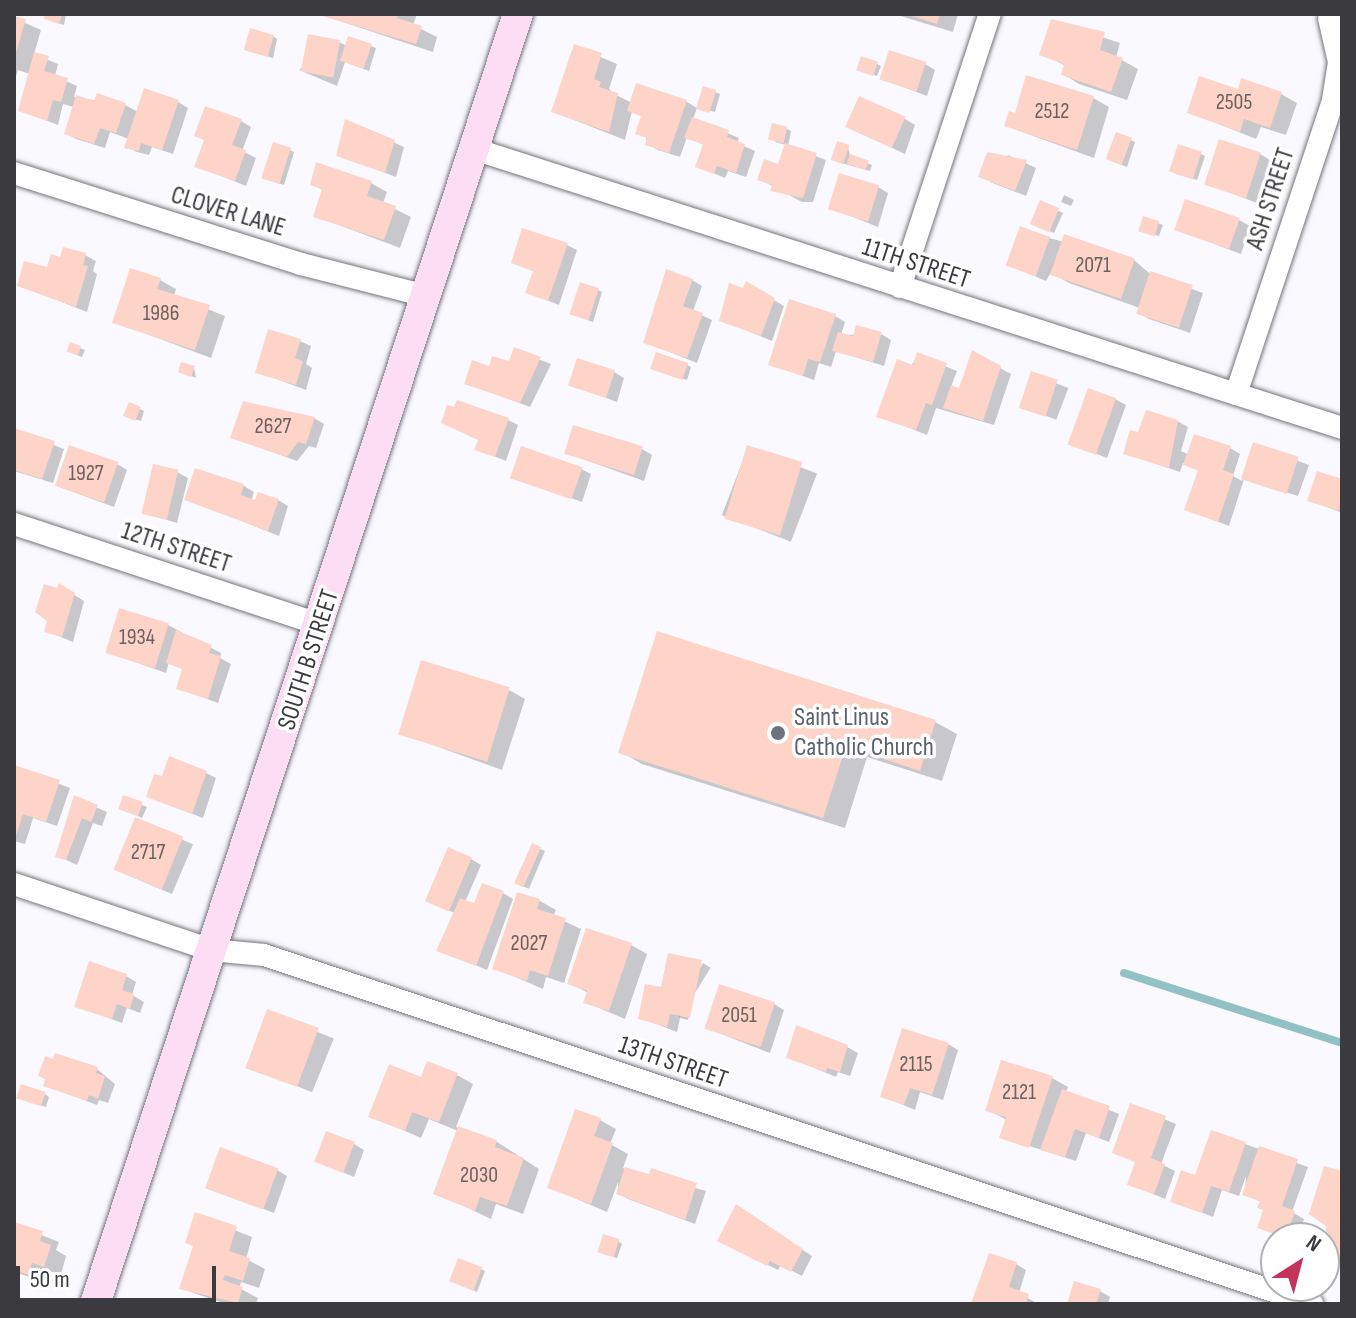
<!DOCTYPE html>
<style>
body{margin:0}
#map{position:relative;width:1356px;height:1318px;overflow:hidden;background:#faf9ff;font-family:"Sofia Sans Condensed",sans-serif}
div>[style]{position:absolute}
.shadow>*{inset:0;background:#0003;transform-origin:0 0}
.stream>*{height:8px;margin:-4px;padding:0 4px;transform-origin:4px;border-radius:4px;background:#91c0c5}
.building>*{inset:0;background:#fdd4c7;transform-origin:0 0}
.roads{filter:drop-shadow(0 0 2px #74747c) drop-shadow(0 0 2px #74747c)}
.street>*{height:22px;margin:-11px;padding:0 11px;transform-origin:11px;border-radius:11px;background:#fff}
.secondary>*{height:30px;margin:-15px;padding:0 15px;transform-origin:15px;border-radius:15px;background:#fdddf3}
.dots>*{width:22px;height:22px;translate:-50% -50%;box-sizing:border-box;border:4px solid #fff;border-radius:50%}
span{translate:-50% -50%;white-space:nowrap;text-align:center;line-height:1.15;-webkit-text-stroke:7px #fff;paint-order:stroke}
.number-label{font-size:22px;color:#6c6060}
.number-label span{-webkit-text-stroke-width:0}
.street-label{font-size:26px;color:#3b3a3e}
.worship-label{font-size:26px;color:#5b616d}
.left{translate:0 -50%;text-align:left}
.frame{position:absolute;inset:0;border:16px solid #3b3a3e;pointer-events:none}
.north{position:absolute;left:1260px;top:1222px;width:80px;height:80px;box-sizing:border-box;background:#fff;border:2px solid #b1b0b2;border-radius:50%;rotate:36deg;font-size:22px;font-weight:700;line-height:32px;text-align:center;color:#3b3a3e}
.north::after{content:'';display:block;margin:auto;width:28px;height:36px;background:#c3345c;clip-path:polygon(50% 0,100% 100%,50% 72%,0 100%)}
.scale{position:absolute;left:16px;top:1266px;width:200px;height:36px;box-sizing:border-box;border:4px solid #3b3a3e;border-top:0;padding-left:10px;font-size:24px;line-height:28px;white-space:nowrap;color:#3b3a3e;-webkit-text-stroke:6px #fff;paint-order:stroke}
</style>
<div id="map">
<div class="shadow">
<i style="clip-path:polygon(47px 14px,66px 14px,64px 25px,51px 21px)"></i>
<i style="clip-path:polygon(319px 14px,417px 14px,413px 25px,437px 37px,433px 52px)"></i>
<i style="clip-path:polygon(894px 14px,958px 14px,953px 32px)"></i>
<i style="clip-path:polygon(14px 18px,41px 30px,34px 54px,58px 64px,55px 76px,77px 86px,74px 97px,125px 105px,138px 112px,178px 102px,188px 108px,173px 154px,152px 147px,149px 155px,137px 152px,127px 147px,129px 139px,110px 132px,105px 148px,76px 139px,66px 133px,74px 107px,63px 104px,58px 125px,20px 110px,30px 74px,18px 70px,14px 83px)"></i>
<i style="clip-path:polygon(1053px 21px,1120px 43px,1116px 57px,1138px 69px,1127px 100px,1079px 84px,1063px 74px,1066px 66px,1042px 54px)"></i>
<i style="clip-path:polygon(273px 36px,277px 39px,273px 58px,251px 51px)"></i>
<i style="clip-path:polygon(349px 38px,376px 48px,369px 71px,345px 62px,337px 86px,299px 70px,339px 42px,347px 46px)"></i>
<i style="clip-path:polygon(575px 46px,617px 64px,609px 89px,616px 95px,632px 103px,638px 85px,687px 102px,697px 108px,693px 119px,739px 138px,737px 143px,755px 151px,746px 177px,728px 171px,725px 178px,697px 166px,704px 145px,687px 137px,680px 157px,658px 150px,647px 144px,643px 117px,632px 111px,625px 140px,554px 112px)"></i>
<i style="clip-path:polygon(877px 64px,881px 66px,877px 76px,863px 71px)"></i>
<i style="clip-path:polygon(925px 64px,935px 70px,927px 96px,882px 79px)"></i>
<i style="clip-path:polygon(1239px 91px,1281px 94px,1297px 103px,1286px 135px,1261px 127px,1256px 139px,1189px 112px)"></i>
<i style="clip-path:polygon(715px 92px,720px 94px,715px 112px,701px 108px)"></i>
<i style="clip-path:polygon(1093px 98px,1109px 107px,1094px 158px,1006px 126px)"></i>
<i style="clip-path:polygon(905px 119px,915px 125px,905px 154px,860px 133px)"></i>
<i style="clip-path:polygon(241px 121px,251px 127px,242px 151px,256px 158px,246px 186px,197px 166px)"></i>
<i style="clip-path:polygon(347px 122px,404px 147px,396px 177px,338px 155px)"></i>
<i style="clip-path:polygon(787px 129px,791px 131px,788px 146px,826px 160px,813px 202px,802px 202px,759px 179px,780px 166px,786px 145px,775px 142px)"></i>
<i style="clip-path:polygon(1131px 140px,1135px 142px,1127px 167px,1114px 162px)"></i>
<i style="clip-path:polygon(848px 147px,850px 156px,872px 165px,870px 171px,838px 162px)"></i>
<i style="clip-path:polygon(290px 150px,294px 152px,284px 185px,269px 180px)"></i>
<i style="clip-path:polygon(1201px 154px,1205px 156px,1197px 180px,1176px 174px)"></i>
<i style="clip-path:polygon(1260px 154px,1270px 160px,1257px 203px,1207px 184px)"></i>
<i style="clip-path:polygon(1008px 155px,1036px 168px,1026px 196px,990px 182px)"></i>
<i style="clip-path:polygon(371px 183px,387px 192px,383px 203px,411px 217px,400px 248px,315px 216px,324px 191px,312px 184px)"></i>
<i style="clip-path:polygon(878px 187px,888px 193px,878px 227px,831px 208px)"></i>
<i style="clip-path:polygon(1064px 195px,1074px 200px,1071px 206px,1061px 202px)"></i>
<i style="clip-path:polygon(1041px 203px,1063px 213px,1054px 233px,1037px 226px)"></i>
<i style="clip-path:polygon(1145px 218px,1163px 225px,1159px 236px,1145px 232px)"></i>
<i style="clip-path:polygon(1239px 220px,1250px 226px,1241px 254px,1177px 230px)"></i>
<i style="clip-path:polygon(1049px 238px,1134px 260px,1149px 273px,1203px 293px,1190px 333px,1149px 319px,1139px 313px,1140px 308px,1069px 283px,1053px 274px,1058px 260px,1046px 281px,1008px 265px)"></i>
<i style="clip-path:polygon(567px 245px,577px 250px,559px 305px,528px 293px,535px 272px,513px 262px)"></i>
<i style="clip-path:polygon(85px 255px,96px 261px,93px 271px,97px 274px,87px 312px,19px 285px,62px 259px)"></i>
<i style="clip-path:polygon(160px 280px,176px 289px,174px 296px,225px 316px,211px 358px,115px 322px)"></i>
<i style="clip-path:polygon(692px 280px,702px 286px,693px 311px,712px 320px,697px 363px,645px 342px)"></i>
<i style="clip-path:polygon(747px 284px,784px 306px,772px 341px,721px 320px)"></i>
<i style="clip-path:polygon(598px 290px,602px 292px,593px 322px,577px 316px)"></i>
<i style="clip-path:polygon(835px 316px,845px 322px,841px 335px,881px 334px,891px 340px,884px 366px,836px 351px,831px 367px,819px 363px,814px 380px,770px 364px)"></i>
<i style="clip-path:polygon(300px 341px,311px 346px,306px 364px,312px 368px,306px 390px,258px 372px)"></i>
<i style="clip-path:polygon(80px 348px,85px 350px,82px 357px,74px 354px)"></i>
<i style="clip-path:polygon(515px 350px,551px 364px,530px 407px,466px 383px,510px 364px)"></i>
<i style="clip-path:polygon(973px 353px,1011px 374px,994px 425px,936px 408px,927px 435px,879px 416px,918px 355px,957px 371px,951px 387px,960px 391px)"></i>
<i style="clip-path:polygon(687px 365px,691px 367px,687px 380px,657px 370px)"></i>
<i style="clip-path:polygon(194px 368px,196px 378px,185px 373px)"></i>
<i style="clip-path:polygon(614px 372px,624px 378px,617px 402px,571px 385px)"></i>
<i style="left:1032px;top:374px;width:39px;height:34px;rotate:21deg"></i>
<i style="clip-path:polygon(1115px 399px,1126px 405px,1107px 458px,1071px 444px)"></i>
<i style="clip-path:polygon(140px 409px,144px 411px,141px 421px,131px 418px)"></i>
<i style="clip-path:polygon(314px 418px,324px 424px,316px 448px,309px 446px,297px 461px,233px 438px)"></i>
<i style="clip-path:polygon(508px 420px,518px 425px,506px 461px,477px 449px)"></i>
<i style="clip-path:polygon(1177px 421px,1188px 427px,1181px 451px,1189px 455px,1230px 448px,1240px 454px,1233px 476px,1242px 481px,1254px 445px,1309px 465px,1298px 496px,1244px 479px,1229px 526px,1186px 509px,1199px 471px,1183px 463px,1180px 472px,1125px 453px,1140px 435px)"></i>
<i style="clip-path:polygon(14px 430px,64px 449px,53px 483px,14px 471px)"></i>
<i style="left:748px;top:447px;width:74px;height:73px;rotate:21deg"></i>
<i style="clip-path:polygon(642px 449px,652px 455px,644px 481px,566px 453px)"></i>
<i style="clip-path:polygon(117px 464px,127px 470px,114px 507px,57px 486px)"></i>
<i style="clip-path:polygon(581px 469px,591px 474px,582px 502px,512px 477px)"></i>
<i style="clip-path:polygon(197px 471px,244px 486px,254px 492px,251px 501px,278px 500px,288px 506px,279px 536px,187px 499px)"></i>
<i style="clip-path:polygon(177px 472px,188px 478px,177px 523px,143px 513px)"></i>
<i style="clip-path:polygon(1318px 473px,1342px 481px,1342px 513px,1309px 500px)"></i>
<i style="clip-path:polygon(60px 586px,84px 601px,73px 642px,46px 631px)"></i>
<i style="clip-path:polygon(168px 625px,221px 653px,220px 658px,231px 664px,218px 703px,178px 688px,184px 670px,169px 662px,166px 673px,107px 652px)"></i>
<i style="clip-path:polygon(658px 634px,935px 722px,957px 734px,942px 781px,867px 757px,845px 828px,642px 764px,621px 752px)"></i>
<i style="clip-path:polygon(509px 690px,525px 699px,502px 770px,400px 733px)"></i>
<i style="clip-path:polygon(14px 767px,70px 788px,57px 826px,33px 818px,25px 844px,14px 841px)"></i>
<i style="clip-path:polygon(206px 773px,216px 778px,203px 818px,149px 797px,163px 779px)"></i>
<i style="clip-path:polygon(124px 797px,147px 807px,142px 818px,125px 810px)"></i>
<i style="clip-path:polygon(75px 798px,107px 812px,102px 826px,93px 823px,77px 865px,58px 856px)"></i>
<i style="left:136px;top:820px;width:62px;height:54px;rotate:23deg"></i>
<i style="left:533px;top:846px;width:13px;height:41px;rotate:23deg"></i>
<i style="clip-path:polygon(471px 859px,481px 865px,465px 902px,475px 906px,503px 893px,513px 899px,487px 970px,439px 950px,455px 913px,438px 906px)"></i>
<i style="clip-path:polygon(518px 894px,540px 901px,556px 910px,553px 916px,581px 929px,564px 983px,546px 977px,543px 989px,495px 968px)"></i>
<i style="clip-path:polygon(631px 945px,647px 954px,625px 1019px,585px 1002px,588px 993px,570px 983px)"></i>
<i style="clip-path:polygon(699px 962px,688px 1020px,680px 1018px,677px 1032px,641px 1018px,662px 990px)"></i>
<i style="left:703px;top:963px;width:9px;height:58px;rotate:32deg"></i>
<i style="clip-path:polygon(126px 976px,136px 982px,132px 995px,144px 1002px,140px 1013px,127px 1008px,122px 1023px,76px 1006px)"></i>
<i style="clip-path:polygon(774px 1004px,784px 1010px,770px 1053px,706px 1028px)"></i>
<i style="left:268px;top:1012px;width:71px;height:58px;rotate:22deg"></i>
<i style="clip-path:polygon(948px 1044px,958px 1050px,943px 1100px,920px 1092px,915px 1110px,882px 1096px)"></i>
<i style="clip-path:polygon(847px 1047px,858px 1053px,850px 1076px,838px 1072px,836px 1077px,788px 1057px)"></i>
<i style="clip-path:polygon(97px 1069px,115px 1084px,108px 1103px,99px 1100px,97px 1105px,45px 1085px)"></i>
<i style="clip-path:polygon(457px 1075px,473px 1084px,456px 1127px,497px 1142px,539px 1169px,523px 1214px,496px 1204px,491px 1219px,436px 1193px,458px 1131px,429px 1119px,421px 1138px,371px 1116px,422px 1080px)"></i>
<i style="clip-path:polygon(1052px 1078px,1068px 1087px,1066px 1092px,1119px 1114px,1109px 1142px,1086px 1133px,1076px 1161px,1001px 1137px,1007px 1120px,988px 1110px)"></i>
<i style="clip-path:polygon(45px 1094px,49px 1097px,46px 1107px,23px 1099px)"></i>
<i style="clip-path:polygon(1131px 1105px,1176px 1124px,1161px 1164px,1175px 1171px,1165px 1199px,1129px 1184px,1137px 1163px)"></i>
<i style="clip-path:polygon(600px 1120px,616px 1129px,610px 1144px,628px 1154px,623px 1168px,706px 1191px,695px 1224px,628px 1199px,618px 1193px,618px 1182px,607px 1212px,549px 1187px)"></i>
<i style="clip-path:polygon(354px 1144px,364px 1150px,354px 1177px,317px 1161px)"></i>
<i style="clip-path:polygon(1245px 1144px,1308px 1167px,1292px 1212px,1304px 1219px,1298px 1238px,1259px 1227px,1265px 1210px,1261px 1202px,1245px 1194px,1246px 1176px,1239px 1196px,1222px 1190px,1213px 1217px,1172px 1201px)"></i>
<i style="clip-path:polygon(277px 1170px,287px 1176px,274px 1213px,207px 1187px)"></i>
<i style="clip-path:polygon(747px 1213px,812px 1256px,802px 1276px,781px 1265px,778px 1270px,730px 1246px)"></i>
<i style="clip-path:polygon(197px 1215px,252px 1237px,246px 1259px,265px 1269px,259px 1288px,241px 1282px,239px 1288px,258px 1298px,256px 1304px,226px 1304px,182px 1289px,195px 1247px)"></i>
<i style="clip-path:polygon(14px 1224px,59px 1242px,56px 1250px,66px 1256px,61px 1274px,48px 1271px,45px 1282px,14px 1272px)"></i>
<i style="clip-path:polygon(618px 1241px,622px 1244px,617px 1258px,604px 1254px)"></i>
<i style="clip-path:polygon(1016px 1264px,1026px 1270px,1019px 1293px,1038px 1304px,974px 1304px)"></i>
<i style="clip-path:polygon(481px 1269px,485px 1271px,477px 1292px,456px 1283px)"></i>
<i style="clip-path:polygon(1100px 1291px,1110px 1297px,1108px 1304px,1069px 1304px)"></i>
</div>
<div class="stream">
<i style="left:1124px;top:973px;width:229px;rotate:17.8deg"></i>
</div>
<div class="building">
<i style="clip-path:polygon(45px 14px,62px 14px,59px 24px,44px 19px)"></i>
<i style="clip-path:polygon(316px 14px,398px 14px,397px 18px,422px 26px,416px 44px)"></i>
<i style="clip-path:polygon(906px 14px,940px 14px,937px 24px)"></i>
<i style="clip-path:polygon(14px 16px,26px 19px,15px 56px,14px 56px)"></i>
<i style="clip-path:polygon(1051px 19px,1105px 32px,1100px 50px,1123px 58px,1111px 92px,1061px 75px,1064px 64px,1039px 55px)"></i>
<i style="left:250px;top:28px;width:25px;height:23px;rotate:16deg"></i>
<i style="left:308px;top:34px;width:33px;height:38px;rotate:11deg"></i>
<i style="left:348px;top:36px;width:25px;height:26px;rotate:18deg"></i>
<i style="clip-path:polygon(574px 44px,602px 53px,594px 79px,601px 82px,599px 87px,618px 93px,609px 132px,551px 112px)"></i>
<i style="left:889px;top:50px;width:39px;height:31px;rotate:18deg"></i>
<i style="clip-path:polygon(34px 52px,49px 56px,44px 71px,68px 78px,61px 102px,53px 100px,47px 121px,18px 111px)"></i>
<i style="left:861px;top:56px;width:18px;height:15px;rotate:19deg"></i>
<i style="clip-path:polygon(1026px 75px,1094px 96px,1077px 150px,1004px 126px,1009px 111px,1015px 113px)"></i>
<i style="clip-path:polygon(1199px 76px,1238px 89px,1241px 78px,1282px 92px,1270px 128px,1244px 119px,1240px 132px,1187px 113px)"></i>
<i style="clip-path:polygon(636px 83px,687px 100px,669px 153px,645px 145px,647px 138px,635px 134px,641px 116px,627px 111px)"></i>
<i style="left:703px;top:86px;width:14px;height:24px;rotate:17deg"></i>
<i style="clip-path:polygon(144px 88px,179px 100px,162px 150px,141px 143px,139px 151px,124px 148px)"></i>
<i style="clip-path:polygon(97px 93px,126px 103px,116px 133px,100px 128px,94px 144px,64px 134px,76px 95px,94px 101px)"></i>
<i style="left:859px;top:96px;width:51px;height:34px;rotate:24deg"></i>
<i style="clip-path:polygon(205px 106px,242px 119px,232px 145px,246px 150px,235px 181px,194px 167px,204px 140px,194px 136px)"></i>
<i style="clip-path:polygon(692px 117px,729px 130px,727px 137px,745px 144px,736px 173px,717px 166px,714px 174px,695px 167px,703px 144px,684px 138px)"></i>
<i style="clip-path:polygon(345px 119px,395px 140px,385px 173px,336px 156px)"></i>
<i style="left:772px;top:123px;width:16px;height:17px;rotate:14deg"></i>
<i style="left:1116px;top:132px;width:17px;height:29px;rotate:21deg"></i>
<i style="left:1219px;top:139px;width:44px;height:48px;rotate:18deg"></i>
<i style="left:837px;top:141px;width:13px;height:20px;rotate:18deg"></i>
<i style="left:273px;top:142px;width:19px;height:38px;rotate:18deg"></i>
<i style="clip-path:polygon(785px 143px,817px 153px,803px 198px,770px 191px,772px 185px,757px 180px,764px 159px,778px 164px)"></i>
<i style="left:1178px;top:144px;width:25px;height:29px;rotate:18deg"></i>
<i style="clip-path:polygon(987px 152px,1027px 160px,1015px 191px,978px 177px)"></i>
<i style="left:850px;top:154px;width:20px;height:10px;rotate:20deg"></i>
<i style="clip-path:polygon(316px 162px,372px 181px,367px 196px,396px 206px,384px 240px,313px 217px,322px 189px,310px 185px)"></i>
<i style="left:839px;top:173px;width:42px;height:38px;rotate:17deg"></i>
<i style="left:1185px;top:199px;width:58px;height:33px;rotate:19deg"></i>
<i style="left:1040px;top:200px;width:21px;height:26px;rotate:23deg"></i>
<i style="left:1143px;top:216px;width:17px;height:16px;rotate:17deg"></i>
<i style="left:1020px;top:226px;width:32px;height:42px;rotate:20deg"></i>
<i style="clip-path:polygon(522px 228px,568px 243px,548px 301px,525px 293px,533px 271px,511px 263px)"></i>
<i style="left:1064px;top:234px;width:75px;height:43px;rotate:19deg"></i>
<i style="clip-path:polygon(63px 247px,86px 253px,83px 265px,88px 266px,76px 307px,17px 286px,24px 261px,47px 267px,51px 254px,60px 257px)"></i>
<i style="clip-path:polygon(130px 268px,161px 278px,157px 289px,210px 305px,195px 350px,112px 323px)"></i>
<i style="clip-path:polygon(666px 269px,693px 279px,683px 306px,703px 313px,687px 358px,643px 343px)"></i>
<i style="left:1150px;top:271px;width:45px;height:45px;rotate:18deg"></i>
<i style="clip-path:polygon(746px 281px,775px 298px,761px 336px,719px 321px,729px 283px,743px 288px)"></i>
<i style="left:580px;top:282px;width:20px;height:34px;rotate:18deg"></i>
<i style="clip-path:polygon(789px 299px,836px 314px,820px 362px,808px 359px,803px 376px,768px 365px)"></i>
<i style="clip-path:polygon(856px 325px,882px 332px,873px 362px,832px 351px,838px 332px,853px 336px)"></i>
<i style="clip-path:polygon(268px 329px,301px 339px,295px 358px,303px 361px,296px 385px,255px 373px)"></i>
<i style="left:70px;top:342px;width:12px;height:10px;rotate:20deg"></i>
<i style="clip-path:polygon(514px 347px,541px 357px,520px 403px,464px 384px,472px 360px,489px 366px,492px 356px,509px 361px)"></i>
<i style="clip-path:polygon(972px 350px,1001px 366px,983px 421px,943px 408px,951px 385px,959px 388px)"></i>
<i style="left:656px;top:352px;width:34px;height:18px;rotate:19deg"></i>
<i style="clip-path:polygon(917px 352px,947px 363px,932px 405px,926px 403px,916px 430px,876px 417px,897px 359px,913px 365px)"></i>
<i style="left:577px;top:358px;width:40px;height:29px;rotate:18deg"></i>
<i style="clip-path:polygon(181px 362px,195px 366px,191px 377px,178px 372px)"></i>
<i style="left:1031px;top:371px;width:28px;height:39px;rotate:18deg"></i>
<i style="left:1088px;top:388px;width:30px;height:60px;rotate:20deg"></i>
<i style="clip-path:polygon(457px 400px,509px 418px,495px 457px,474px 450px,478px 440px,441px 423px,447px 405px,454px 407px)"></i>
<i style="clip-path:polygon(243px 401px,315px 417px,306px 444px,298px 442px,287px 457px,230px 438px)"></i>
<i style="left:129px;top:402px;width:13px;height:15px;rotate:23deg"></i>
<i style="clip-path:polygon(1146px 410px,1178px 420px,1169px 468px,1123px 454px,1130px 430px,1138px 432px)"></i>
<i style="left:573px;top:425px;width:73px;height:30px;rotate:17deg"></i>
<i style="clip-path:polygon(14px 428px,55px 441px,42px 479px,14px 470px)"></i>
<i style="clip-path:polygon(1194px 434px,1231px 446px,1223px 470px,1234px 474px,1218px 522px,1184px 510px,1198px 470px,1183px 465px)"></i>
<i style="left:1253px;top:442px;width:48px;height:39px;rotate:18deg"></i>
<i style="left:69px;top:445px;width:52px;height:43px;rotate:19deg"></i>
<i style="left:747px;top:445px;width:58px;height:77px;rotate:17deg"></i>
<i style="left:521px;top:446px;width:65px;height:34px;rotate:19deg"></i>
<i style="left:153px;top:464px;width:26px;height:51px;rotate:13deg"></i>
<i style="clip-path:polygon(195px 468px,244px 484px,241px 495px,255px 500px,258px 492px,279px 499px,268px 531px,184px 500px)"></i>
<i style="clip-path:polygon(1317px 471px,1342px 479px,1339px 511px,1307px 501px)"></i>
<i style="clip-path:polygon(59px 583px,75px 593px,62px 637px,44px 632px,47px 621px,35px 612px,44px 584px,57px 588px)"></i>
<i style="left:119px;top:608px;width:52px;height:47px;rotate:17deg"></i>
<i style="clip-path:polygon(176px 630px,212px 645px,209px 653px,221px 656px,208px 699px,176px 689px,182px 669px,166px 663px)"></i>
<i style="clip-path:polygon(657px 631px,936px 720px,920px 771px,846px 746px,823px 818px,618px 753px)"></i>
<i style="left:421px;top:660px;width:93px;height:78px;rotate:17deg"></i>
<i style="clip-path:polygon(169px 756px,207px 771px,192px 814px,146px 797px,154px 774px,162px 776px)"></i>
<i style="clip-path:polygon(14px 765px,60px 780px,46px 822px,23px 814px,15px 839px)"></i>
<i style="clip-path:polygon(74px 795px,98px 805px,91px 822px,82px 818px,66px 860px,55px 857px)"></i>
<i style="left:123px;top:795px;width:21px;height:15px;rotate:19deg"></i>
<i style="left:135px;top:817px;width:52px;height:57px;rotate:22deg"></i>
<i style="left:532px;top:843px;width:10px;height:44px;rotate:24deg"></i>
<i style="left:448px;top:847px;width:26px;height:59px;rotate:23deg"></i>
<i style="clip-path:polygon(482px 883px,504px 891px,476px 966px,436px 951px,460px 898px,474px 903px)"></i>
<i style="clip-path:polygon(517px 892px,540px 899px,537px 909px,566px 918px,548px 976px,530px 970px,527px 981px,492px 969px)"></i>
<i style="clip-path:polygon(586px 928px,632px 943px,609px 1011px,583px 1003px,587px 991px,567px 984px)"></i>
<i style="clip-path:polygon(668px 953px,702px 960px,690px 1018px,670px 1014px,667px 1027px,638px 1019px,645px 984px,661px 987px)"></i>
<i style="clip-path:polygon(89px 961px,127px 974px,122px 990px,134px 994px,130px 1009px,117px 1004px,112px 1019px,74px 1007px)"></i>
<i style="left:719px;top:984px;width:59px;height:47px;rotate:18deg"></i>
<i style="left:267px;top:1009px;width:55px;height:63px;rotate:20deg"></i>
<i style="clip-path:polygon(796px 1025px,848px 1045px,840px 1072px,827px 1068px,826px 1072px,786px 1058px)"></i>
<i style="clip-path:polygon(902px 1028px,949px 1043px,932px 1095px,910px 1088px,904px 1105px,880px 1097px)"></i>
<i style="clip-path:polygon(55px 1053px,98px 1067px,96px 1073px,105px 1076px,98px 1099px,89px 1095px,87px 1101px,43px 1086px,45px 1079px,38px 1076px,45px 1056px,53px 1059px)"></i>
<i style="clip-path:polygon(1001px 1060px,1053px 1076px,1029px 1148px,999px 1138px,1006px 1117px,985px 1111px)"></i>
<i style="clip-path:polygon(427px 1061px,458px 1073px,439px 1122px,412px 1112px,405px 1131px,368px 1117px,389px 1064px,421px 1077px)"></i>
<i style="left:21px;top:1084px;width:26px;height:15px;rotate:18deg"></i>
<i style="clip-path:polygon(1062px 1089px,1110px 1106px,1099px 1138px,1075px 1129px,1065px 1157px,1040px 1150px)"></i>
<i style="clip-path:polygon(1130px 1103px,1166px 1116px,1151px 1158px,1165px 1164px,1154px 1194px,1127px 1185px,1135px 1162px,1112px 1153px)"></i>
<i style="clip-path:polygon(575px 1109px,601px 1118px,594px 1136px,613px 1143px,591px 1204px,547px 1188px)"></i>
<i style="clip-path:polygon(458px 1126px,497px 1140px,495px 1147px,524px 1158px,507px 1206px,480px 1197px,475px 1211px,433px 1194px)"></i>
<i style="clip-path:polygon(1211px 1130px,1246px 1142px,1229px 1192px,1211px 1186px,1202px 1213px,1170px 1202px,1181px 1170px,1195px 1175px)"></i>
<i style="left:326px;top:1131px;width:31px;height:33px;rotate:21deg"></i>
<i style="clip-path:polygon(1259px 1146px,1298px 1159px,1282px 1206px,1295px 1211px,1286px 1238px,1257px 1228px,1263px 1210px,1257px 1208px,1260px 1201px,1242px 1195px)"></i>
<i style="left:220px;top:1147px;width:62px;height:44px;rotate:20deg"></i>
<i style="clip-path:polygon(1324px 1166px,1342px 1171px,1342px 1258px,1324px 1253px,1326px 1226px,1309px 1214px)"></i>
<i style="clip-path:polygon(625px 1167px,649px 1174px,651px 1168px,697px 1183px,685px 1220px,616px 1194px)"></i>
<i style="clip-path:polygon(736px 1204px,803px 1249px,791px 1272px,770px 1261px,767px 1266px,717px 1241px)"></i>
<i style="clip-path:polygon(195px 1212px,237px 1226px,229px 1251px,250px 1258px,243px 1281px,225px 1275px,223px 1280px,243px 1287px,238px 1303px,179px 1289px,193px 1246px,185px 1243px)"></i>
<i style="clip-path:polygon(14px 1222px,43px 1231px,40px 1241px,51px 1245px,44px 1267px,32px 1263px,29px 1275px,14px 1270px)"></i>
<i style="left:603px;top:1234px;width:17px;height:19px;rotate:17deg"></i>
<i style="clip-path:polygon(989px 1253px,1017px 1262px,1009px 1287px,1029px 1294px,1026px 1304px,971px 1304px)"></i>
<i style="left:458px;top:1258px;width:26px;height:25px;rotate:21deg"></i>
<i style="clip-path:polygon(1074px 1281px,1101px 1289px,1096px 1304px,1067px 1304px)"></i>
</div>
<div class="roads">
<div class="street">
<i style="left:474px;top:149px;width:912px;rotate:17.82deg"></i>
<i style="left:14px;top:173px;width:301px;rotate:17.6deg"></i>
<i style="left:301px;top:264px;width:130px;rotate:14.3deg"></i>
<i style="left:900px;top:287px;width:287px;rotate:-71.8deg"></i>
<i style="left:1236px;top:394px;width:310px;rotate:-71.7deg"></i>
<i style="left:1333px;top:100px;width:38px;rotate:-81deg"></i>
<i style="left:1339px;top:62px;width:45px;rotate:-102.8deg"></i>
<i style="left:14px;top:524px;width:323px;rotate:18.2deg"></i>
<i style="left:14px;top:884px;width:208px;rotate:18.5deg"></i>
<i style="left:211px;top:950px;width:53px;rotate:5.4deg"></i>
<i style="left:264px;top:955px;width:1105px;rotate:18.42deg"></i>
</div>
<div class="secondary">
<i style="left:95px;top:1304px;width:1358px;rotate:-71.85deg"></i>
</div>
</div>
<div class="dots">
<i style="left:778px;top:733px;background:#6b7280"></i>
</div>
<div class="number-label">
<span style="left:1234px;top:103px">2505</span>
<span style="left:1052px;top:112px">2512</span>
<span style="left:1093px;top:266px">2071</span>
<span style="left:161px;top:314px">1986</span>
<span style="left:273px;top:427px">2627</span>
<span style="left:86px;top:474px">1927</span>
<span style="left:137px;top:638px">1934</span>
<span style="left:148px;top:853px">2717</span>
<span style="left:529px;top:944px">2027</span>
<span style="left:739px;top:1016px">2051</span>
<span style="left:916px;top:1065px">2115</span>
<span style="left:1019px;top:1093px">2121</span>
<span style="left:479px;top:1176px">2030</span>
</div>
<div class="street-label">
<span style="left:1271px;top:199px;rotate:-72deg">ASH STREET</span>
<span style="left:228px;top:212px;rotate:17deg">CLOVER LANE</span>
<span style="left:916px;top:264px;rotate:18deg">11TH STREET</span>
<span style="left:176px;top:548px;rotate:18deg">12TH STREET</span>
<span style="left:309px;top:660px;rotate:-72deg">SOUTH B STREET</span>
<span style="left:673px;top:1063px;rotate:19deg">13TH STREET</span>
</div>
<div class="worship-label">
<span class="left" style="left:794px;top:733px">Saint Linus<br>Catholic Church</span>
</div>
<div class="frame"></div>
<div class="north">N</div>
<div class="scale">50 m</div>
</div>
